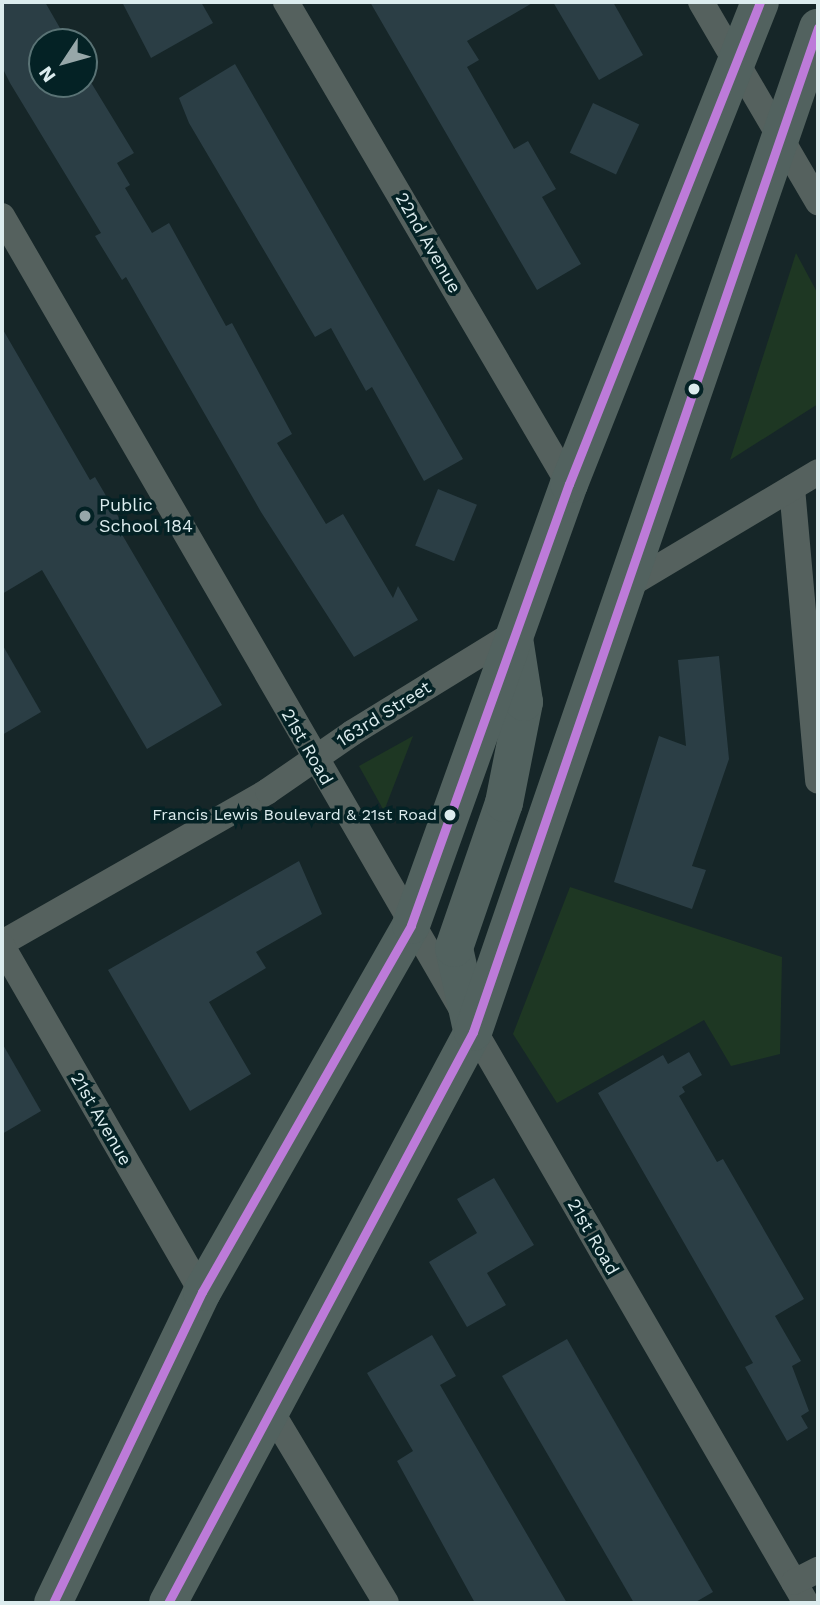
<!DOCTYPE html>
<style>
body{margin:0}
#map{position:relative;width:820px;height:1605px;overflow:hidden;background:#162628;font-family:"Work Sans",sans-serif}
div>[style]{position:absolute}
.green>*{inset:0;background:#1e3723}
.building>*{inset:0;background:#2b3e45;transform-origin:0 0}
.minor>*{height:26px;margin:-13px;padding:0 13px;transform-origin:13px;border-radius:13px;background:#55615e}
.primary>*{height:38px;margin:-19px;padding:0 19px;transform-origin:19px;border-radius:19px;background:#52625f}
.bus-1>*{height:9px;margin:-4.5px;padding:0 4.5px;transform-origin:4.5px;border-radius:4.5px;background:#bd7bd9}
.dots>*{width:19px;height:19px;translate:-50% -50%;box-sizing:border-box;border:4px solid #042225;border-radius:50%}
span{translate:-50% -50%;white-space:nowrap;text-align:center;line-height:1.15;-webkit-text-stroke:7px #042225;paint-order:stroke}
.bus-label{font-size:16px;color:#dcecee}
.right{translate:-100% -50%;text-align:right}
.street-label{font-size:18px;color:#dcecee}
.poi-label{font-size:18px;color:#dcecee}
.left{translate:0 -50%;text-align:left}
.frame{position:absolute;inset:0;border:4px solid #dcecee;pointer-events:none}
.north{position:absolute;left:28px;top:28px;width:70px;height:70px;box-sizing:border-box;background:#042225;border:2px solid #5a7375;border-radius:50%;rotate:234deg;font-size:19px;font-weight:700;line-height:28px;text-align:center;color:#dcecee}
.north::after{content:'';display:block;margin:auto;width:24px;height:32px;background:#97a7a9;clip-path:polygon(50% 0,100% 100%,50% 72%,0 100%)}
</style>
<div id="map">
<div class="green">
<i style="clip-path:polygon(796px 253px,818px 294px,818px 404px,730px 460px)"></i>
<i style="clip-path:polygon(413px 736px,384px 811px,359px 766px)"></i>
<i style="clip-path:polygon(570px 887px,782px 957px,780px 1054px,731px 1066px,704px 1020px,557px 1103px,513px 1034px)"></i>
</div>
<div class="building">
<i style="clip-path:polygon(2px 2px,45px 2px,68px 42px,42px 42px,42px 84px,84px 84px,84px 71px,134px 153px,117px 163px,130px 185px,125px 188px,152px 233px,169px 223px,226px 326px,232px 323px,292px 434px,277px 443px,326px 524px,343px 514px,393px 598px,398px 586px,418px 620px,354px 657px,261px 512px,126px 277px,122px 280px,95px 236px,101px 233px,10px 83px,2px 67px)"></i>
<i style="clip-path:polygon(122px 2px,201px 2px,213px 23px,151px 58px)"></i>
<i style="clip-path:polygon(370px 2px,534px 2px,467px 41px,479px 60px,467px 67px,514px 149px,528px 141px,556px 189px,542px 197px,581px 264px,537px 290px)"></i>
<i style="clip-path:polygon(553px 2px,613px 2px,643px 55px,599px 80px)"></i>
<i style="clip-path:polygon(235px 64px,463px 459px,424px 481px,372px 387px,366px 391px,331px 328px,315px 337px,189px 123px,179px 98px)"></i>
<i style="left:593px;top:103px;width:51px;height:55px;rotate:25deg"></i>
<i style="clip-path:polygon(2px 328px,90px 480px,95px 477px,122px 523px,117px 526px,222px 705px,147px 749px,42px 570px,2px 594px)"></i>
<i style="left:438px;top:489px;width:42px;height:61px;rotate:22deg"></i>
<i style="clip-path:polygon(2px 644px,41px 712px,2px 735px)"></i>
<i style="clip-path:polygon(719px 656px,729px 759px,692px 866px,706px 870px,692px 909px,614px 882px,659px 736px,686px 746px,678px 660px)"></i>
<i style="clip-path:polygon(299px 861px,322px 914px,256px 952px,266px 968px,209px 1002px,251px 1074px,190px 1111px,108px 970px)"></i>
<i style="clip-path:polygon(2px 1043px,41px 1111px,2px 1134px)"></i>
<i style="clip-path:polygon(689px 1052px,702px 1075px,682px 1087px,685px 1092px,679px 1096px,717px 1162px,723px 1159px,804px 1299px,775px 1316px,801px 1361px,792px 1366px,809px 1411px,801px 1416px,808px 1428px,787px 1441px,745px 1367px,753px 1363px,598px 1093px,663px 1055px,668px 1064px)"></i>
<i style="clip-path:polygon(494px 1178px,534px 1245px,487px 1273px,506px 1305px,467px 1327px,429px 1262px,477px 1233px,457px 1199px)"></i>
<i style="clip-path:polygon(432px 1335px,456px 1376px,440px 1385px,567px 1603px,475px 1603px,397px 1461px,413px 1451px,367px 1373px)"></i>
<i style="clip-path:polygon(567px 1339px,713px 1592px,694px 1603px,634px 1603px,502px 1376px)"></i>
</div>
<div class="minor">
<i style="left:286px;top:2px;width:559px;rotate:59.58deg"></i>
<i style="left:701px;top:2px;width:232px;rotate:59.7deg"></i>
<i style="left:2px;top:216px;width:1603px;rotate:59.9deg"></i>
<i style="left:792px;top:488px;width:294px;rotate:84.9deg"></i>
<i style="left:627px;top:586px;width:222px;rotate:-30.8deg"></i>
<i style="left:2px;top:943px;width:306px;rotate:-29.7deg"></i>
<i style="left:268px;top:791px;width:102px;rotate:-34.6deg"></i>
<i style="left:352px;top:733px;width:189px;rotate:-31.6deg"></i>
<i style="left:2px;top:946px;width:400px;rotate:60deg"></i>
<i style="left:269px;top:1408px;width:227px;rotate:59deg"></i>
<i style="left:794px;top:1582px;width:27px;rotate:-27deg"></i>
</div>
<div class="primary">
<i style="left:472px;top:1030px;width:84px;rotate:-102.4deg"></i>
<i style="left:454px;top:948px;width:153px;rotate:-71deg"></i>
<i style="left:504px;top:803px;width:103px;rotate:-78.8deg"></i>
<i style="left:524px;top:702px;width:65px;rotate:-98.9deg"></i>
<i style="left:53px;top:1603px;width:345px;rotate:-64.4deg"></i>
<i style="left:202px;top:1292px;width:422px;rotate:-60.3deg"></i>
<i style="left:411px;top:925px;width:468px;rotate:-70.3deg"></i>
<i style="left:569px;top:484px;width:518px;rotate:-68.38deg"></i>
<i style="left:168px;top:1603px;width:647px;rotate:-61.89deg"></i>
<i style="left:473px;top:1032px;width:1062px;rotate:-71.04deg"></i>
</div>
<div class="bus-1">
<i style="left:53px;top:1603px;width:345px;rotate:-64.4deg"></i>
<i style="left:202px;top:1292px;width:422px;rotate:-60.3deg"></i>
<i style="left:411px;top:925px;width:468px;rotate:-70.3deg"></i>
<i style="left:569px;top:484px;width:518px;rotate:-68.38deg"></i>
<i style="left:168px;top:1603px;width:647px;rotate:-61.89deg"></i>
<i style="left:473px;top:1032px;width:1062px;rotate:-71.04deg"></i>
</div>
<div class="dots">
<i style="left:694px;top:389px;background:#dcecee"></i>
<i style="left:85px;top:516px;background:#97a7a9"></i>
<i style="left:450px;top:815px;background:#dcecee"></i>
</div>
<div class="bus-label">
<span class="right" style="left:437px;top:815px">Francis Lewis Boulevard &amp; 21st Road</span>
</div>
<div class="street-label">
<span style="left:428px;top:243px;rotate:60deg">22nd Avenue</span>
<span style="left:384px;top:714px;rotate:-32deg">163rd Street</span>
<span style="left:307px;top:747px;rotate:60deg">21st Road</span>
<span style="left:101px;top:1119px;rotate:60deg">21st Avenue</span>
<span style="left:593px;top:1237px;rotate:60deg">21st Road</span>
</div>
<div class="poi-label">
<span class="left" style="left:99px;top:516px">Public<br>School 184</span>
</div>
<div class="frame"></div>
<div class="north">N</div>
</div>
